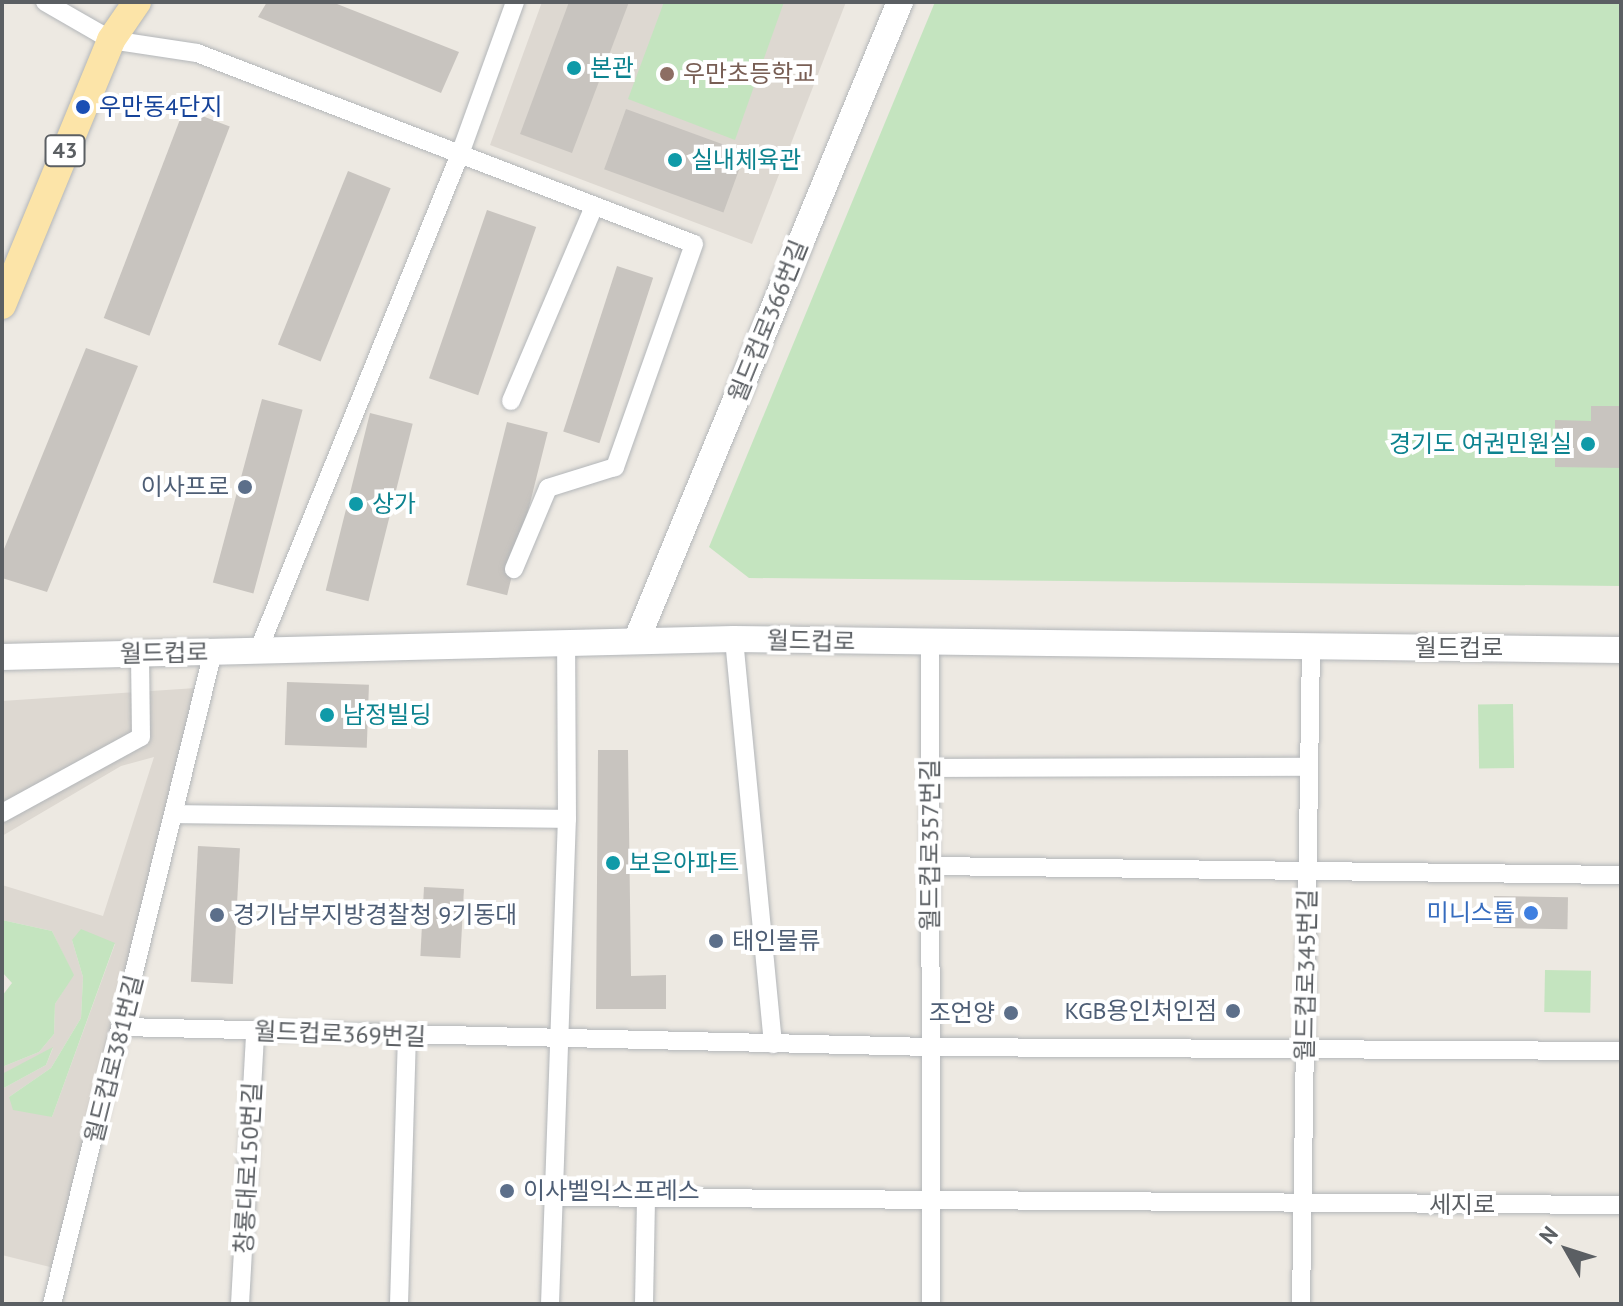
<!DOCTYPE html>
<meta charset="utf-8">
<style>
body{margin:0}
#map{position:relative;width:1623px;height:1306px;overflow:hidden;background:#ede9e2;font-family:"PT Sans","Noto Sans KR",sans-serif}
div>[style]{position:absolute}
.education>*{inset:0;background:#ddd8d1}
.green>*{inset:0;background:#c4e4bf;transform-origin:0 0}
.building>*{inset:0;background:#c8c4bf;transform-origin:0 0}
.roads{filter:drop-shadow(0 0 2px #b3b6b9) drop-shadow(0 0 2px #b3b6b9)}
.street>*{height:18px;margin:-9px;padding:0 9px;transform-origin:9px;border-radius:9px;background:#fff}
.secondary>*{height:26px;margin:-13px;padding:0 13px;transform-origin:13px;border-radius:13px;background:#fff}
.primary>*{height:28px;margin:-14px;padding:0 14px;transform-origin:14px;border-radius:14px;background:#fce4a8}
.dots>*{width:22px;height:22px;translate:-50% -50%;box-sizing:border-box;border:4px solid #fff;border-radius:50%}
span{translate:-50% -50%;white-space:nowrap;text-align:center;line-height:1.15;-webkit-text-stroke:8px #fff;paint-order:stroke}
.shield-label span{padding:2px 6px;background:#fff;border:2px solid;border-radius:6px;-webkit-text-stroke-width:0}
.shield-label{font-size:22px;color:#5b5f63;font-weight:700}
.culture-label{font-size:24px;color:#0d838f}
.left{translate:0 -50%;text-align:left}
.right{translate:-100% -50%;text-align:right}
.education-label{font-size:24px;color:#785e54}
.transit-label{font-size:24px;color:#164399}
.street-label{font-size:24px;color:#5b5f63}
.service-label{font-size:24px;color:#4e5e75}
.shop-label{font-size:24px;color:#366cbe}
.frame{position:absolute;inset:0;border:4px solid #5b5f63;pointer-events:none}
.north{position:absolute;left:1527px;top:1210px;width:80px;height:80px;-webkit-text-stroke:6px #fff;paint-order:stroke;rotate:309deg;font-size:22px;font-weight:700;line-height:32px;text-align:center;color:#5b5f63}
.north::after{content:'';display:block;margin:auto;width:28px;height:36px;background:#5b5f63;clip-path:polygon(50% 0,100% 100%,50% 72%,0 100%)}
</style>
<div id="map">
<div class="education">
<i style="clip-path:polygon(542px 2px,846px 2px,752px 244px,490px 145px)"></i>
<i style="clip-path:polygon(evenodd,196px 688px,54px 1268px,2px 1255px,2px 1089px,46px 1065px,53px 1048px,10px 1073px,2px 1074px,2px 1067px,39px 1052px,54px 1034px,55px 1004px,73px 975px,52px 931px,2px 920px,2px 885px,103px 916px,154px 757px,121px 766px,2px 836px,2px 701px,196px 688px,72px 940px,115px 944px,52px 1117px,9px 1097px,51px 1068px,81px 1018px,83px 977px,72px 940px)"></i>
</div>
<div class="green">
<i style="clip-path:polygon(664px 2px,784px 2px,735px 140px,628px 99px)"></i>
<i style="clip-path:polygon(935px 2px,1621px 2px,1621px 586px,749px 578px,709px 547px)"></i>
<i style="left:1513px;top:704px;width:64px;height:35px;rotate:89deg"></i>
<i style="clip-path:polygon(2px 920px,52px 931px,74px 975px,55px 1004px,54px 1034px,39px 1052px,2px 1067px,2px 996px,12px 983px,2px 972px)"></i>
<i style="clip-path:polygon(81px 929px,115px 943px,52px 1117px,13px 1110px,9px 1097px,51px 1068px,81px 1018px,83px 977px,72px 940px)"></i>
<i style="left:1545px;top:970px;width:46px;height:42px;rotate:1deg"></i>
<i style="clip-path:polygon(53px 1047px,46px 1065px,2px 1089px,2px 1074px)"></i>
</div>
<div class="building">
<i style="clip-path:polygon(267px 2px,332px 2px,459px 52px,441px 93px,258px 17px)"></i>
<i style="clip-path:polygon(569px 2px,629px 2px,572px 153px,520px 134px)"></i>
<i style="left:184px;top:109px;width:49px;height:224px;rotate:21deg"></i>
<i style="left:626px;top:109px;width:127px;height:64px;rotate:20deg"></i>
<i style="left:348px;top:171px;width:46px;height:187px;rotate:22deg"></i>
<i style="left:487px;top:210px;width:52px;height:178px;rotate:19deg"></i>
<i style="left:617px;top:266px;width:38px;height:174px;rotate:18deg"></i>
<i style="clip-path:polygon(86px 348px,138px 366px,47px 592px,2px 578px,2px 554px)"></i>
<i style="left:262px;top:399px;width:42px;height:190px;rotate:15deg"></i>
<i style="clip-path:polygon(1591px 406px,1621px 406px,1621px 468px,1555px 467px,1555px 420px,1591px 421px)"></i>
<i style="left:370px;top:413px;width:44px;height:183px;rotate:14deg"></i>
<i style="left:507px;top:422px;width:42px;height:168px;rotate:14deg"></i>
<i style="left:287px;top:682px;width:82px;height:63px;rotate:2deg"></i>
<i style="clip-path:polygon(598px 750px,628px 750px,631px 976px,666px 975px,666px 1009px,596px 1009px)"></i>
<i style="left:198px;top:846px;width:42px;height:136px;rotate:3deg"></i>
<i style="left:424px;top:887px;width:40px;height:69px;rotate:3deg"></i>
<i style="left:1494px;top:896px;width:74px;height:32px;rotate:1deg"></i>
</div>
<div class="roads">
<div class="street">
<i style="left:45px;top:2px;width:76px;rotate:29.9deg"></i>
<i style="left:111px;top:40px;width:87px;rotate:8.6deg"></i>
<i style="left:197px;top:53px;width:532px;rotate:21.02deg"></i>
<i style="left:694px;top:244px;width:237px;rotate:109.5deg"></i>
<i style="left:615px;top:467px;width:70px;rotate:162.6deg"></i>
<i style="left:548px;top:488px;width:88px;rotate:112.8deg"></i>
<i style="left:511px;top:401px;width:212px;rotate:-66.9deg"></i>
<i style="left:734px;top:639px;width:407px;rotate:84.5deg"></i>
<i style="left:930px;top:644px;width:660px;rotate:89.91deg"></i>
<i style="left:258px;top:651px;width:536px;rotate:-67.88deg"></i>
<i style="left:460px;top:154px;width:162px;rotate:-70.1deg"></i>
<i style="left:930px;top:768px;width:378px;rotate:-0.2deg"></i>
<i style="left:2px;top:813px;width:158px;rotate:-28.7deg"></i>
<i style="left:141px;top:737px;width:83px;rotate:-90.7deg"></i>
<i style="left:176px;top:814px;width:391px;rotate:0.7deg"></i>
<i style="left:931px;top:866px;width:690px;rotate:0.75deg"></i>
<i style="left:123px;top:1027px;width:807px;rotate:1.42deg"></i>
<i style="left:930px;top:1047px;width:691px;rotate:0.33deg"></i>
<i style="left:551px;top:1197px;width:1070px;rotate:0.43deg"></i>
<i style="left:52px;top:1304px;width:672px;rotate:-76.13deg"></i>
<i style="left:240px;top:1304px;width:272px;rotate:-86.8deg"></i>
<i style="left:399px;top:1304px;width:269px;rotate:-88.3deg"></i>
<i style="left:550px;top:1304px;width:485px;rotate:-88deg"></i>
<i style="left:567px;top:819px;width:176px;rotate:-90.3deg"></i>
<i style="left:644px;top:1304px;width:107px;rotate:-88.9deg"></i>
<i style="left:1301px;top:1304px;width:657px;rotate:-89.13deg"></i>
</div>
<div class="secondary">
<i style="left:637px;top:639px;width:689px;rotate:-67.57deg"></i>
<i style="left:2px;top:657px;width:732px;rotate:-1.41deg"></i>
<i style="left:734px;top:639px;width:887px;rotate:0.71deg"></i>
</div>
<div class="primary">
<i style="left:2px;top:305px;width:287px;rotate:-67.6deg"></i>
<i style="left:111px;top:40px;width:46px;rotate:-55.6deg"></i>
</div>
</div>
<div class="dots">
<i style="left:574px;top:68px;background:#0f9aa8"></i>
<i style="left:667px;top:74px;background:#8d6e63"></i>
<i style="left:83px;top:107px;background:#1a4fb4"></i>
<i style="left:675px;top:160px;background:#0f9aa8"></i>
<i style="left:1588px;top:444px;background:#0f9aa8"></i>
<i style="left:245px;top:487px;background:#5c6f8a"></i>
<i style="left:356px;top:504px;background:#0f9aa8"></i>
<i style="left:327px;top:715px;background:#0f9aa8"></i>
<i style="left:613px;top:863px;background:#0f9aa8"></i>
<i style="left:1531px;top:913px;background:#3f7fe0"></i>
<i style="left:217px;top:915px;background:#5c6f8a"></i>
<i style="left:716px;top:941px;background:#5c6f8a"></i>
<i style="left:1233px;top:1011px;background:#5c6f8a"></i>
<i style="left:1011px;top:1013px;background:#5c6f8a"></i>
<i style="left:507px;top:1191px;background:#5c6f8a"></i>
</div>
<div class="shield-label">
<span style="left:65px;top:151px">43</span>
</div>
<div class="culture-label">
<span class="left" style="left:590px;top:68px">본관</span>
<span class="left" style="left:691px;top:160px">실내체육관</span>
<span class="right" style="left:1572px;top:444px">경기도 여권민원실</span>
<span class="left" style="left:372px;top:504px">상가</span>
<span class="left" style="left:343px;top:715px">남정빌딩</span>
<span class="left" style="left:629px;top:863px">보은아파트</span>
</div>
<div class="education-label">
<span class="left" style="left:683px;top:74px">우만초등학교</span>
</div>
<div class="transit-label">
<span class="left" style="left:99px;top:107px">우만동4단지</span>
</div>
<div class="street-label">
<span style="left:768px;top:321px;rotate:-68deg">월드컵로366번길</span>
<span style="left:811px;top:641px;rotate:1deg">월드컵로</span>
<span style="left:1459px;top:648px">월드컵로</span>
<span style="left:164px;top:653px;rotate:-1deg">월드컵로</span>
<span style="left:930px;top:845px;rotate:-90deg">월드컵로357번길</span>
<span style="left:1306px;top:975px;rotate:-89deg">월드컵로345번길</span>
<span style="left:340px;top:1034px;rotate:2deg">월드컵로369번길</span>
<span style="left:114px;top:1059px;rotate:-76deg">월드컵로381번길</span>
<span style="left:248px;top:1168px;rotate:-87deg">창룡대로150번길</span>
<span style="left:1462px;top:1205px">세지로</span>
</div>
<div class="service-label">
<span class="right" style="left:229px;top:487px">이사프로</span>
<span class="left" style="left:233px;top:915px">경기남부지방경찰청 9기동대</span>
<span class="left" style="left:732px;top:941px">태인물류</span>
<span class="right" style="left:1217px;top:1011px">KGB용인처인점</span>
<span class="right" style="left:995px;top:1013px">조언양</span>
<span class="left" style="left:523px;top:1191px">이사벨익스프레스</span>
</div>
<div class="shop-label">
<span class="right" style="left:1515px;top:913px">미니스톱</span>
</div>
<div class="frame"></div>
<div class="north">N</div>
</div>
